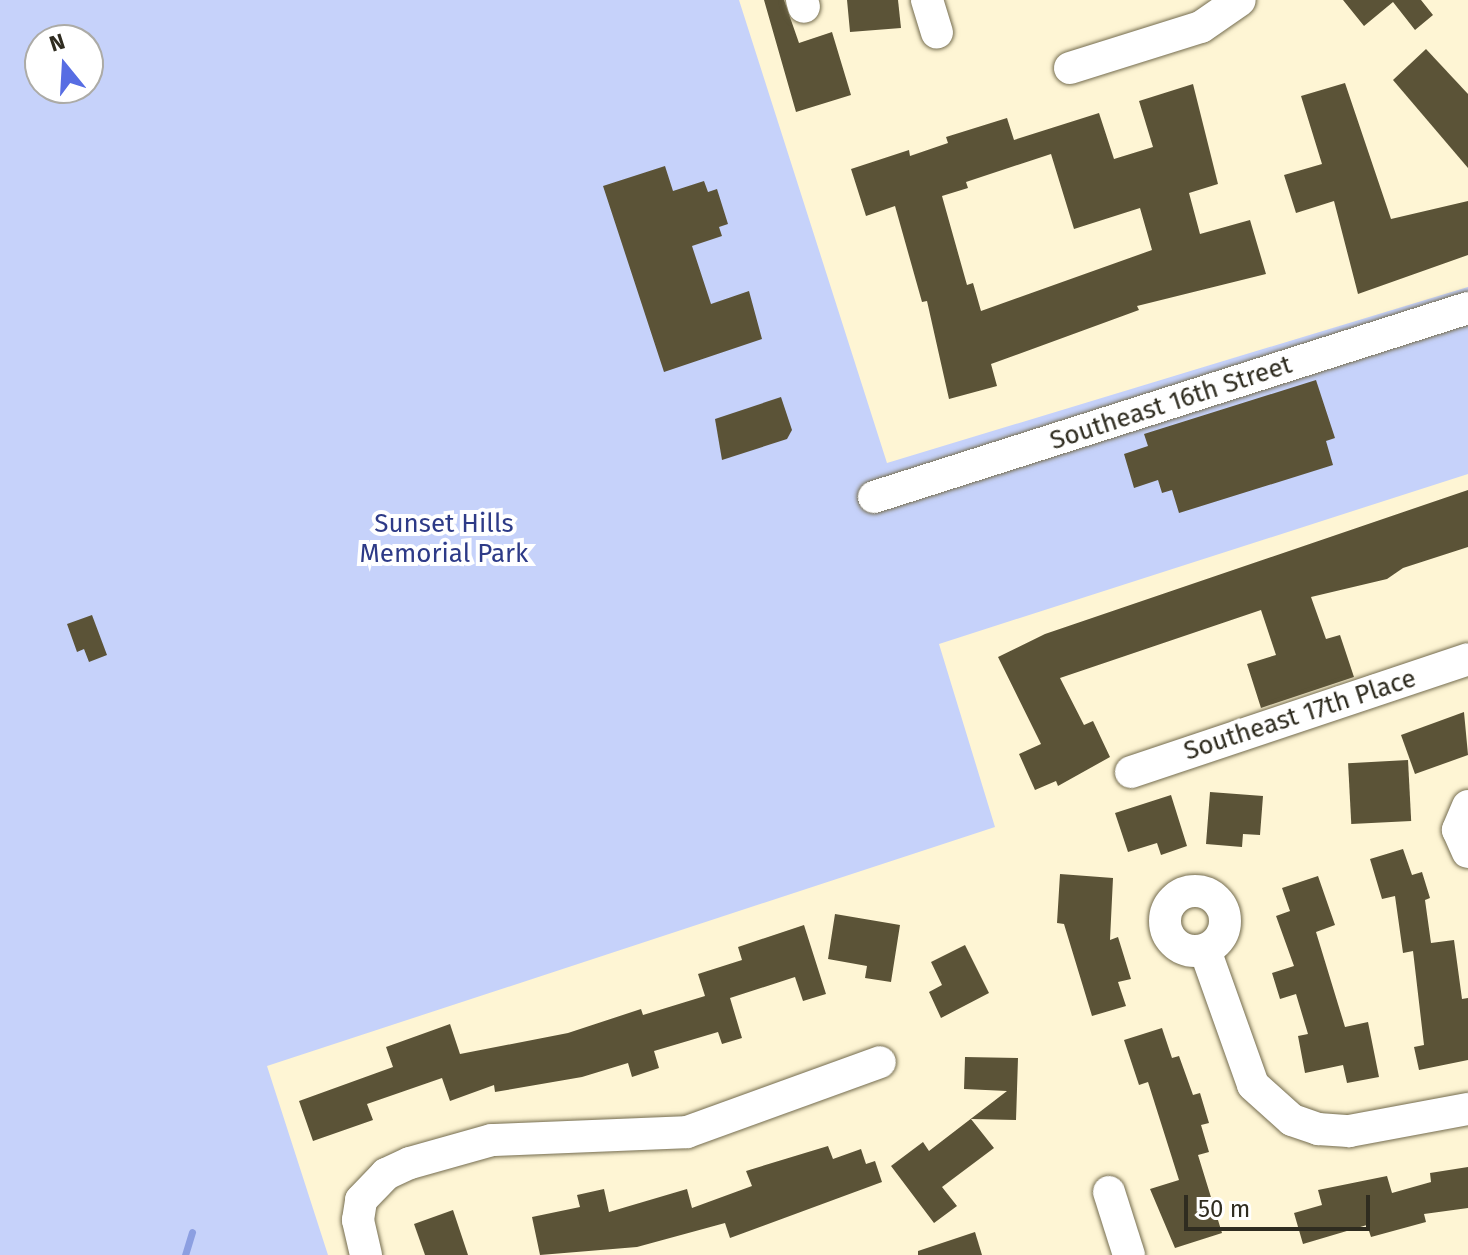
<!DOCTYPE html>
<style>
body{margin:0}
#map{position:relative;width:1468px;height:1255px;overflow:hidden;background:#fef5d4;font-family:"Fira Sans",sans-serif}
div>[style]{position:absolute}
.green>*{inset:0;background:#c6d2fa}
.stream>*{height:7px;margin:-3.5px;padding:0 3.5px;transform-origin:3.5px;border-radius:3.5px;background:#8c9fe1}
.building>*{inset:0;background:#5b5337;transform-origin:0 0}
.roads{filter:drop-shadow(0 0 2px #746c4f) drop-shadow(0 0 2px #746c4f)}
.minor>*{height:32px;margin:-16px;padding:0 16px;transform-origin:16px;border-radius:16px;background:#fff}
.minor>.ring{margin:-16px;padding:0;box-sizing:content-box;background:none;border:32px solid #fff;border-radius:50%}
span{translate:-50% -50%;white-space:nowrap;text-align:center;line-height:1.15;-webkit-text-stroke:8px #fff;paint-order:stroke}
.street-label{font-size:26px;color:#2f2c20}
.park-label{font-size:26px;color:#2d3a87}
.north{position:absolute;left:24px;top:24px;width:80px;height:80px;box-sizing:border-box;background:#fff;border:2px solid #acaba6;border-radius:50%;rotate:342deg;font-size:22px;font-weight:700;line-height:32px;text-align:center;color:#2f2c20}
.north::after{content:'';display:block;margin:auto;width:28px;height:36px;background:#576de3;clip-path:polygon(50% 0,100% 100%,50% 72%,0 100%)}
.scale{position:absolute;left:1184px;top:1195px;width:186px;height:36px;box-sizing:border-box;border:4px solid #2f2c20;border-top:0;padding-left:10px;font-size:24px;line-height:28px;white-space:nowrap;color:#2f2c20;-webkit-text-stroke:6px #fff;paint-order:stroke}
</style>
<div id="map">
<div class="green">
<i style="clip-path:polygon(evenodd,0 0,739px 0,887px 463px,1468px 287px,1468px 474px,939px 644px,995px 827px,267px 1066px,328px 1255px,0 1255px,0 0,40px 40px,88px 40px,88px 88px,40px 88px,40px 40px)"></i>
</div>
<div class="stream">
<i style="left:185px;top:1255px;width:24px;rotate:-73deg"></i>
</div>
<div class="building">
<i style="clip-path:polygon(764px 0,784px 0,799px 43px,832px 32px,851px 95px,796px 112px)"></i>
<i style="clip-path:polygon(847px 0,898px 0,901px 28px,850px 32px)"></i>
<i style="clip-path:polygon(1343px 0,1421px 0,1433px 15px,1415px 30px,1393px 2px,1364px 26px)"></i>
<i style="clip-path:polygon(1426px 49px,1468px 94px,1468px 168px,1393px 80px)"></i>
<i style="clip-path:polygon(1345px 83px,1391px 219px,1468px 201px,1468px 255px,1358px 294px,1334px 201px,1296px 213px,1284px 175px,1322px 164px,1301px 96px)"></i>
<i style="clip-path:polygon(evenodd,1193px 84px,1218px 184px,1189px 193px,1200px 234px,1250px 220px,1266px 274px,1137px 306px,1139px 310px,991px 364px,997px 386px,949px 399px,927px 301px,922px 302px,895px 206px,866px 216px,851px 169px,909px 150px,910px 156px,948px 143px,946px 137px,1007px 118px,1014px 140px,1099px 113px,1114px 159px,1153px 147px,1139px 101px,1193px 84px,1051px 154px,1074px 229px,1140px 208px,1152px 250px,981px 311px,973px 283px,967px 285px,942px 196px,968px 188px,966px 182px,1051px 154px)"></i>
<i style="clip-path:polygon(665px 166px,673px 191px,704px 181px,708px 192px,717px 189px,728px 224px,719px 227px,722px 236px,692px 246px,711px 304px,749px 291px,762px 339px,664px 372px,603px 186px)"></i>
<i style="clip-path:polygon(1316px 380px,1335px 438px,1326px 441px,1333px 465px,1179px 513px,1172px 490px,1162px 493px,1158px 480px,1134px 488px,1124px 454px,1148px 446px,1144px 434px)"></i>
<i style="clip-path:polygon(781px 397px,792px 430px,787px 439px,722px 460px,715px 419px)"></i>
<i style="clip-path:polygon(1468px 490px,1468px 547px,1403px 568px,1387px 579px,1311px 597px,1326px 639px,1340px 635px,1354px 677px,1261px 708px,1247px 664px,1276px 655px,1261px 610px,1060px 678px,1084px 725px,1093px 721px,1110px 757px,1058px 786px,1056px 781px,1035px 790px,1019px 754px,1041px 744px,998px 657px,1045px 634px)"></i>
<i style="clip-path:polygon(92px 615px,107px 655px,89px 662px,84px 649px,77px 652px,67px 624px)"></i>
<i style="clip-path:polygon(1464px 712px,1468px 755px,1415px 774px,1401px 735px)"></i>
<i style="left:1408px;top:760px;width:61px;height:60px;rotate:87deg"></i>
<i style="clip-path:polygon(1210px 792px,1263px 796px,1260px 835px,1243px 834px,1242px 847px,1206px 844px)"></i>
<i style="clip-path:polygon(1171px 795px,1187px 846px,1161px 855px,1157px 843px,1128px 852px,1115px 813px)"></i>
<i style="clip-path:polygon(1403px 849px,1412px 875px,1422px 872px,1430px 898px,1425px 900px,1431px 943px,1454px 940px,1462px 999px,1468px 998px,1468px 1060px,1419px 1070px,1414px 1047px,1424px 1045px,1413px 951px,1403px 953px,1395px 896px,1382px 899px,1370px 859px)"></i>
<i style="clip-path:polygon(1060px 874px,1113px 878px,1110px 940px,1118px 937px,1131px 979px,1118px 982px,1126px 1006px,1092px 1016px,1064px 924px,1057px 923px)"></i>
<i style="clip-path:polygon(1318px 876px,1335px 925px,1316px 932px,1345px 1027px,1368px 1022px,1379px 1077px,1347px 1083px,1343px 1065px,1305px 1073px,1298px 1036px,1308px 1034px,1296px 994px,1280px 999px,1272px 973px,1294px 966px,1276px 916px,1290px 911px,1282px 888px)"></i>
<i style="clip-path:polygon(835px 914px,900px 925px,891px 982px,865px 978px,867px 966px,828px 959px)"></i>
<i style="clip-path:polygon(804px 925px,826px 994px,803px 1001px,795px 977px,730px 998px,742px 1038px,722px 1044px,718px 1032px,654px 1051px,659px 1068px,632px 1077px,628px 1063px,582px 1077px,495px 1092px,494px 1085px,450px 1101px,442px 1078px,367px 1104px,373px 1120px,313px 1141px,299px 1101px,393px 1067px,386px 1047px,450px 1024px,460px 1054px,568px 1033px,641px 1009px,643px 1015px,705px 996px,698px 974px,742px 960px,738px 947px)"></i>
<i style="clip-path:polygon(965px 945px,989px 993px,941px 1018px,929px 992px,942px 985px,931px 962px)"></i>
<i style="clip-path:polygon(1162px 1028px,1172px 1058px,1179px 1056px,1193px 1095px,1200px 1093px,1209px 1123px,1201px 1125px,1209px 1152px,1198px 1155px,1222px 1233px,1175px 1248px,1150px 1189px,1179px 1180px,1148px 1082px,1139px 1085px,1124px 1040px)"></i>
<i style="clip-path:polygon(965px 1057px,1018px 1058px,1016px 1120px,971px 1119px,994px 1148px,942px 1187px,957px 1206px,934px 1223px,891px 1166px,923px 1142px,929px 1151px,1007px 1091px,964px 1089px)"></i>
<i style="clip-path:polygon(828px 1146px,833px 1159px,861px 1149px,866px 1164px,875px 1161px,882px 1182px,730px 1238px,725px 1223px,637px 1247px,540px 1255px,532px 1217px,580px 1207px,577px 1195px,604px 1189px,609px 1212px,687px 1189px,692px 1208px,752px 1186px,746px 1171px)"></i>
<i style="clip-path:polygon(1468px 1167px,1468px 1208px,1424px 1214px,1426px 1222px,1371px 1237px,1367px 1225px,1303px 1244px,1294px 1213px,1322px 1205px,1318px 1190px,1387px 1176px,1392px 1193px,1431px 1182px,1430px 1173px)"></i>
<i style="clip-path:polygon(453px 1210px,468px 1255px,425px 1255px,414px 1224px)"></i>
<i style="clip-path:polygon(975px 1232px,982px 1255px,918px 1255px,918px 1251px)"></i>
</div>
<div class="roads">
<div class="minor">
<i style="left:802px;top:0;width:7px;rotate:74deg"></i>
<i style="left:927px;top:0;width:34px;rotate:73deg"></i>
<i style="left:1070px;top:68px;width:137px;rotate:-17.4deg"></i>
<i style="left:1201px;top:27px;width:47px;rotate:-34.7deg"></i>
<i style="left:874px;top:497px;width:623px;rotate:-17.65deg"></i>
<i style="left:1131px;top:772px;width:355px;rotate:-18.5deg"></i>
<i style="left:1468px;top:806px;width:26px;rotate:113deg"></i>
<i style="left:1458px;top:830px;width:24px;rotate:66deg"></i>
<i class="ring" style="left:1165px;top:891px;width:28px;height:28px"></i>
<i style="left:1205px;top:950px;width:143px;rotate:70.4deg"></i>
<i style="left:1253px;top:1085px;width:52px;rotate:41.9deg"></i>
<i style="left:1292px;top:1120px;width:28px;rotate:19deg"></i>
<i style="left:1318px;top:1129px;width:31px;rotate:4deg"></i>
<i style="left:1349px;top:1131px;width:121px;rotate:-10.5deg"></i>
<i style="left:1109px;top:1192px;width:66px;rotate:72.4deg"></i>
<i style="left:366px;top:1255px;width:36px;rotate:-103deg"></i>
<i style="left:358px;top:1220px;width:20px;rotate:-81deg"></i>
<i style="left:361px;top:1200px;width:36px;rotate:-46deg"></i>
<i style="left:386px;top:1174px;width:26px;rotate:-25deg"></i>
<i style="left:410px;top:1163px;width:85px;rotate:-15.7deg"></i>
<i style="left:492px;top:1140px;width:195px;rotate:-2.3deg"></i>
<i style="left:687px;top:1132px;width:205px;rotate:-19.9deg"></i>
</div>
</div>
<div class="street-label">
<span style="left:1171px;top:403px;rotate:-18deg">Southeast 16th Street</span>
<span style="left:1300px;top:715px;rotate:-18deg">Southeast 17th Place</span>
</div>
<div class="park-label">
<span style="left:444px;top:539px">Sunset Hills<br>Memorial Park</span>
</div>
<div class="north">N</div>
<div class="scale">50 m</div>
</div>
